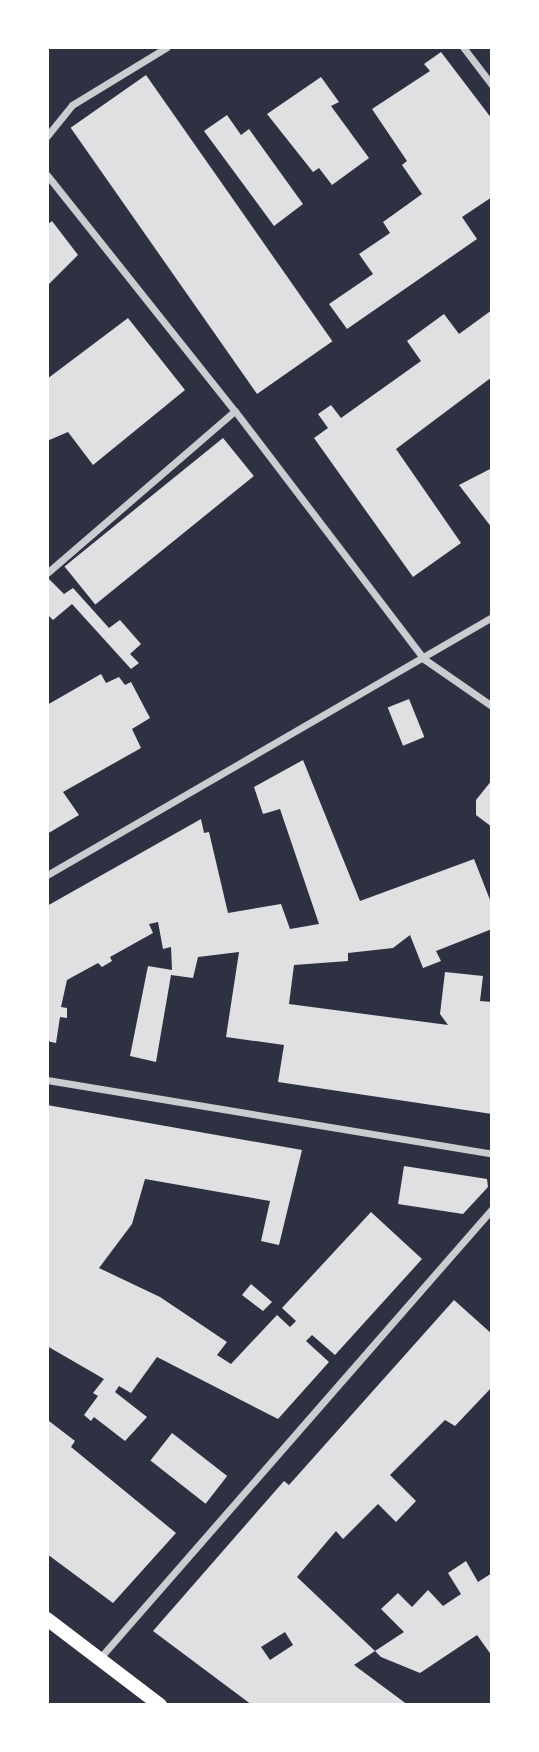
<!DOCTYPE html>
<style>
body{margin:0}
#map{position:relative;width:539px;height:1752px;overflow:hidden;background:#2d3142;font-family:Inter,sans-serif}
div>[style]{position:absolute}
.building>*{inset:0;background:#e0e0e3;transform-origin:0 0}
.minor>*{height:7px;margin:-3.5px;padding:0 3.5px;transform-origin:3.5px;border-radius:3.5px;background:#caccd0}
.secondary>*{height:14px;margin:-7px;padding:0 7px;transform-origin:7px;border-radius:7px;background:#fff}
span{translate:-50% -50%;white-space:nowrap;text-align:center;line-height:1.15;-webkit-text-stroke:5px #fff;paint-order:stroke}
.frame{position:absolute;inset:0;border:49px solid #fff;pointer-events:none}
</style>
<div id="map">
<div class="building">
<i style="clip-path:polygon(441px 52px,492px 119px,492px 197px,462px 217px,477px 239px,347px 329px,329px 304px,373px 274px,359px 254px,390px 233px,383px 222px,422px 194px,402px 165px,407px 161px,372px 109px,430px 71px,424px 64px)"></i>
<i style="left:146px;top:75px;width:325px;height:92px;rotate:55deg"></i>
<i style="clip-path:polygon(321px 77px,339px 102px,331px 106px,369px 158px,332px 185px,319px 168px,313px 172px,267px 114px)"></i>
<i style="clip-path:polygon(227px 115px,241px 135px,249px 129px,303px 204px,274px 226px,204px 131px)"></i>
<i style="clip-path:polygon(52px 221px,78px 255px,47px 286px,47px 225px)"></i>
<i style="clip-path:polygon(492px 310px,492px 377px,396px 449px,461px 543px,413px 577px,314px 438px,328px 428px,318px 414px,331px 405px,341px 418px,421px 361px,407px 341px,444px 314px,459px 334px)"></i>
<i style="clip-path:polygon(128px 318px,185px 390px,93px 465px,68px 432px,47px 441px,47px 379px)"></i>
<i style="left:223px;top:438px;width:49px;height:204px;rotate:51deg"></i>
<i style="clip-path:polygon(492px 468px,492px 528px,459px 485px)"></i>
<i style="clip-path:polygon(49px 579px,64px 594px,73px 588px,109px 628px,120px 620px,141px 644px,130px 654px,139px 663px,131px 669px,72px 604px,53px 620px,47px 614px)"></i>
<i style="clip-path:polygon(101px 674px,106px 683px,119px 677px,125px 685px,131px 682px,150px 718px,132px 729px,141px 748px,63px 792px,79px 815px,47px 834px,47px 705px)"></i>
<i style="left:409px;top:699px;width:41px;height:23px;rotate:68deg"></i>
<i style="clip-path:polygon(303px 760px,360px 901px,474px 859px,492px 905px,492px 929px,436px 951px,441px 961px,423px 968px,410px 935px,393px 948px,348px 953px,348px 961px,294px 965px,289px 1004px,448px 1025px,440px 1014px,445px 972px,483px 976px,480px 1001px,492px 1002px,492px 1114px,278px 1082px,284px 1045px,226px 1037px,239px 952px,198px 957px,193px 978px,171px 975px,156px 1062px,130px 1056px,148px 966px,172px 970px,171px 947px,163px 949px,158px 922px,149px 924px,153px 933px,110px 957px,112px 961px,102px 967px,98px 963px,67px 980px,61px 1007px,67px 1008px,67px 1018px,60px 1017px,56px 1043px,47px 1041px,47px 906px,201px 819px,204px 833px,209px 832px,228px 913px,281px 904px,290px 929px,319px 924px,280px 809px,263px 814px,254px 787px)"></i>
<i style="clip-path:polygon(492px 780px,492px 827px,476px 815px,476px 800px)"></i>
<i style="clip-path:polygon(47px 1105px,302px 1150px,279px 1245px,261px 1241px,270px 1201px,145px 1179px,132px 1224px,99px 1268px,160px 1297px,227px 1342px,217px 1355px,231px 1364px,277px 1315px,290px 1327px,296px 1321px,282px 1308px,371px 1212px,422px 1259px,335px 1355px,312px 1335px,306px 1341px,329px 1362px,278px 1419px,157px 1357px,131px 1393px,119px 1386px,115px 1392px,147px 1417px,125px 1441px,94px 1417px,91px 1421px,84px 1415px,98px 1396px,93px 1393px,104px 1379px,47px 1346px)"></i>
<i style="clip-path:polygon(404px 1166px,487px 1179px,488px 1187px,463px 1214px,398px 1204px)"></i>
<i style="clip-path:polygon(251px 1284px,272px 1302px,263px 1311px,242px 1295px)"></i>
<i style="clip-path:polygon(evenodd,454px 1300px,492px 1334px,492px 1387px,455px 1426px,445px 1420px,390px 1475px,416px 1501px,396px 1522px,378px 1504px,343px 1539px,336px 1531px,297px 1577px,375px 1651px,354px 1665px,408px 1705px,252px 1705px,153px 1631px,284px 1481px,289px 1485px,454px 1300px,285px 1632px,293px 1645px,270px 1660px,261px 1647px,285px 1632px)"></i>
<i style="clip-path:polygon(49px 1421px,75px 1441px,71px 1447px,176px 1533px,113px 1603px,47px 1554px)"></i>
<i style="left:172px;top:1433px;width:70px;height:35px;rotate:38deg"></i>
<i style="clip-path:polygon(466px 1561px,478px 1582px,492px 1573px,492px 1656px,477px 1635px,420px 1673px,381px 1657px,375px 1651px,404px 1632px,381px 1609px,398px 1593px,412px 1607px,428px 1590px,443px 1606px,461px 1594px,448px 1573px)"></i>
</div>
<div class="minor">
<i style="left:463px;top:47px;width:48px;rotate:52.7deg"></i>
<i style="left:47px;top:136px;width:40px;rotate:-51deg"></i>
<i style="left:72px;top:105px;width:111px;rotate:-31.4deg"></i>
<i style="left:47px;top:175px;width:302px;rotate:51.5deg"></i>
<i style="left:235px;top:411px;width:312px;rotate:52.7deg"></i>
<i style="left:424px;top:659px;width:83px;rotate:34.7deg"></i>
<i style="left:47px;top:573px;width:248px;rotate:-40.8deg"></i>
<i style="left:47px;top:875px;width:514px;rotate:-30.1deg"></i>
<i style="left:47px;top:1080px;width:451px;rotate:9.4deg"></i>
<i style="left:99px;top:1659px;width:597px;rotate:-48.87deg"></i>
</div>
<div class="secondary">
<i style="left:47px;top:1619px;width:142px;rotate:37.3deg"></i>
</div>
<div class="frame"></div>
</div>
